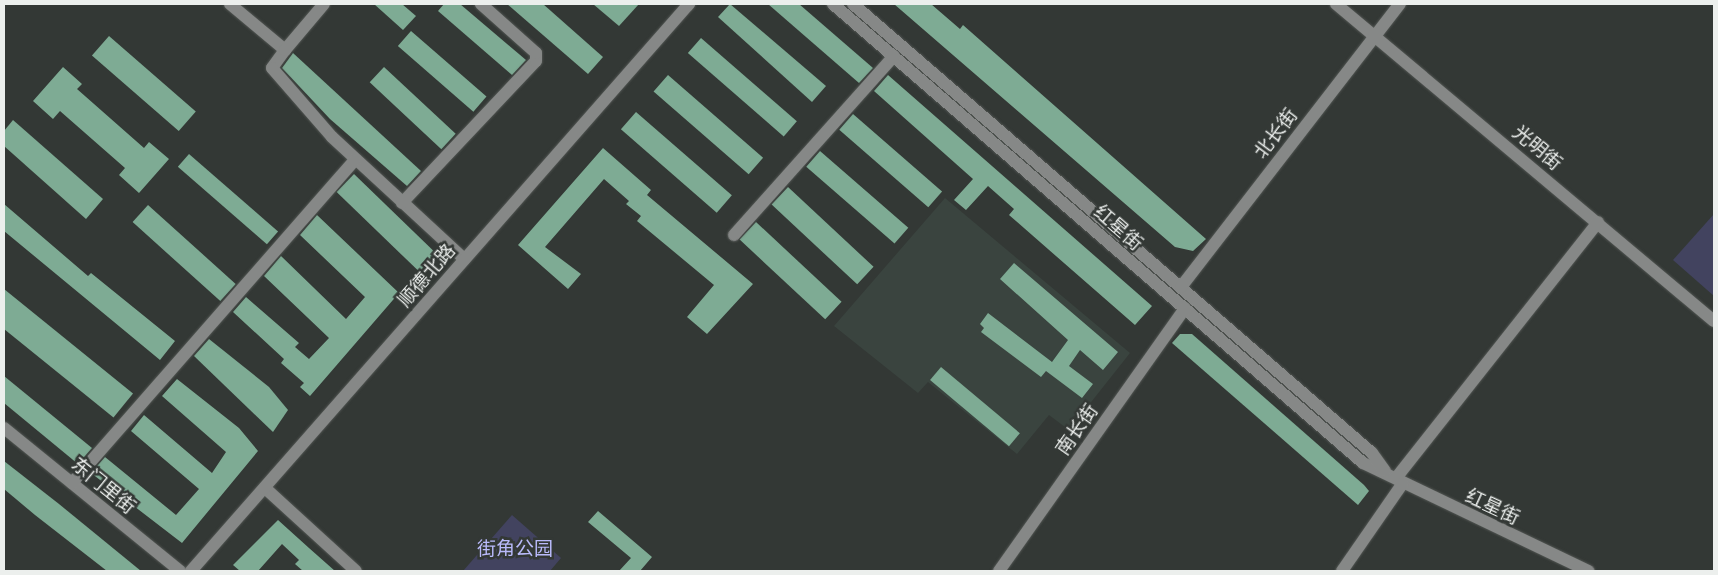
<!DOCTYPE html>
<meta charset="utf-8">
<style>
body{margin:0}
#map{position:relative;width:1718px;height:575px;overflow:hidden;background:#333835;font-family:"Titillium Web","Noto Sans SC",sans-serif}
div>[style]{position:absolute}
.built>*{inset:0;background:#3a443f}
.green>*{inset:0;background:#42435f}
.building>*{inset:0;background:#7eab94;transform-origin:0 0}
.roads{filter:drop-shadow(0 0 1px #515552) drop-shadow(0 0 1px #515552)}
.minor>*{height:12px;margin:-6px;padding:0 6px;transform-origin:6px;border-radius:6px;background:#868887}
span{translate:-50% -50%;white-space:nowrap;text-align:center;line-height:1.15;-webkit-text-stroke:5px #333835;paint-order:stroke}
.street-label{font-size:19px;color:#ecefed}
.park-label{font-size:19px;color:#b9bafa}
.frame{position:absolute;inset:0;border:5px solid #ecefed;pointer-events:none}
</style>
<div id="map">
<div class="built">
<i style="clip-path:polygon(945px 198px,1130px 353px,1069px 430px,1049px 415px,1017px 454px,928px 382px,918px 393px,834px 326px)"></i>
</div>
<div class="green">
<i style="clip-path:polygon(1714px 214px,1714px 296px,1673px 260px)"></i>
<i style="clip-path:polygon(512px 515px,561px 558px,550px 571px,463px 571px)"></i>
</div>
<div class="building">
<i style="clip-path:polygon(374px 4px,402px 4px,416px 16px,403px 30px)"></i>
<i style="clip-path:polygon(444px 4px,460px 4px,526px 60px,512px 75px,438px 11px)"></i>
<i style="clip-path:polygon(507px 4px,543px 4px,603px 57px,588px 74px)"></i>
<i style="clip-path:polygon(593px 4px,639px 4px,619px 26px)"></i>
<i style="clip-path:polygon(730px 4px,826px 86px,812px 102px,718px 17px)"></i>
<i style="clip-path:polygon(768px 4px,799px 4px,873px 68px,859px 83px)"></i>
<i style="clip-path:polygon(894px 4px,931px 4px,960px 29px,963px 25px,1206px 239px,1193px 251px,1175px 247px)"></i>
<i style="left:411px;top:31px;width:100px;height:20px;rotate:41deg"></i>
<i style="left:109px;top:36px;width:115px;height:26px;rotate:41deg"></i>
<i style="left:701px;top:38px;width:127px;height:20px;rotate:41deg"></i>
<i style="clip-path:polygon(293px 53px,421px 171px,407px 186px,330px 119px,282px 68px)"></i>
<i style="clip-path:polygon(63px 67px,82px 84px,77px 89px,144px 148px,149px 142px,169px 159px,139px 193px,119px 175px,125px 168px,60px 111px,53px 119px,33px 101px)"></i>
<i style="left:384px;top:67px;width:98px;height:21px;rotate:43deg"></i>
<i style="left:668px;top:75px;width:126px;height:22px;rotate:41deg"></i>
<i style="clip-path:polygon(888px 75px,1152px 306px,1135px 325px,1009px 215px,1014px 209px,988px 186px,966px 210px,954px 200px,973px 179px,874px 91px)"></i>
<i style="left:636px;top:112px;width:127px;height:23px;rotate:41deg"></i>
<i style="left:853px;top:114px;width:118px;height:21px;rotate:41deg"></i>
<i style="clip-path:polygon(13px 120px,103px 199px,86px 219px,4px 146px,4px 131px)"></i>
<i style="clip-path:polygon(603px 148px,651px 190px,647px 195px,753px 284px,707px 334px,687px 317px,714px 285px,637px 221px,641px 216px,626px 204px,629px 201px,604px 179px,545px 247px,581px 274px,568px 289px,518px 245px)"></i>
<i style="left:820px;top:151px;width:117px;height:21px;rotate:41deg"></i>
<i style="left:189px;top:154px;width:118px;height:17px;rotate:41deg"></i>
<i style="left:354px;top:174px;width:115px;height:25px;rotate:44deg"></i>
<i style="left:788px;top:187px;width:117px;height:24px;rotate:43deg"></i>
<i style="clip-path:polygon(4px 204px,88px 276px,91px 273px,175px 341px,160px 360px,4px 231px)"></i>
<i style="left:148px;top:205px;width:118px;height:23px;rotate:42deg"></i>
<i style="clip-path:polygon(317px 215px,399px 293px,310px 396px,300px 387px,304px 383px,281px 363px,284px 359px,233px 312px,246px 297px,299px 343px,295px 347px,309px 359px,329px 338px,264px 276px,281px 256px,346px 319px,365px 297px,300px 235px)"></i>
<i style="left:756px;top:222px;width:117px;height:24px;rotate:43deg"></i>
<i style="clip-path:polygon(1014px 263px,1118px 352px,1103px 370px,1080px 350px,1069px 366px,1093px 384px,1082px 398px,1046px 371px,1041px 377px,981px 332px,984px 328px,980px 324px,988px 313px,1052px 362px,1068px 340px,1000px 279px)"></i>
<i style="left:4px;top:289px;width:166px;height:31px;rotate:39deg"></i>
<i style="clip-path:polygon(1180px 334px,1192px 334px,1364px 485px,1369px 491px,1358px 505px,1172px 343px)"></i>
<i style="clip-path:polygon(209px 339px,269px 387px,288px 410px,273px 432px,194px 356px)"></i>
<i style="left:941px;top:367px;width:103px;height:17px;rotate:40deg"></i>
<i style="clip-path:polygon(4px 376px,92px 448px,78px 464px,4px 403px)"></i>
<i style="clip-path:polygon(177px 379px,239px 428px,258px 451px,182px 543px,91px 473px,105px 457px,176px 515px,199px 489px,131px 431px,144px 415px,212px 473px,226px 452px,162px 396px)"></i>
<i style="clip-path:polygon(4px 461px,59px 504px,141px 571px,107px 571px,35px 515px,4px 489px)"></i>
<i style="clip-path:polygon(598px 511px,652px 557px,640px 571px,619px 571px,631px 558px,588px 522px)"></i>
<i style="clip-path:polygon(278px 520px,309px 548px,335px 571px,303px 571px,295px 564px,299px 560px,282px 544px,258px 571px,240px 571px,233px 565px)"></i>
</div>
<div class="roads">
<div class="minor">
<i style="left:230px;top:4px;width:72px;rotate:39.9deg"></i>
<i style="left:285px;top:50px;width:22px;rotate:126deg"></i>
<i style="left:272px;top:68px;width:91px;rotate:49deg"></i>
<i style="left:332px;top:137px;width:180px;rotate:42.7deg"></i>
<i style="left:833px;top:4px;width:701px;rotate:40.89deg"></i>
<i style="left:1363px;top:463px;width:250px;rotate:25.6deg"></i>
<i style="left:853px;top:4px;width:686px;rotate:40.86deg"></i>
<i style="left:1372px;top:453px;width:22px;rotate:54deg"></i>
<i style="left:1336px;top:4px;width:493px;rotate:40deg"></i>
<i style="left:285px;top:50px;width:60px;rotate:-49.7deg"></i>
<i style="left:402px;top:203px;width:195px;rotate:-46.7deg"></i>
<i style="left:536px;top:61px;width:8px;rotate:-90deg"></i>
<i style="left:536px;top:53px;width:74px;rotate:-138.3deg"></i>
<i style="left:734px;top:235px;width:240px;rotate:-48.2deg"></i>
<i style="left:1181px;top:287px;width:358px;rotate:-52.3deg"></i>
<i style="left:4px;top:428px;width:227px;rotate:39.1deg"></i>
<i style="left:1396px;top:478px;width:326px;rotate:-51.7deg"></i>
<i style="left:72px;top:483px;width:428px;rotate:-48.8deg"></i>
<i style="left:265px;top:488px;width:123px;rotate:42.4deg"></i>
<i style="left:191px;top:571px;width:755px;rotate:-48.71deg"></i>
<i style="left:999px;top:571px;width:322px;rotate:-54.7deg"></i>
<i style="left:1342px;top:571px;width:107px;rotate:-55.3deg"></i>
</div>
</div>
<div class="street-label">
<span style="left:1275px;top:133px;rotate:-53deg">北长街</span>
<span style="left:1538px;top:147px;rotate:40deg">光明街</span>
<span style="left:1119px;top:227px;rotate:41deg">红星街</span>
<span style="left:426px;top:275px;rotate:-49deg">顺德北路</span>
<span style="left:1076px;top:429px;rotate:-55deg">南长街</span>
<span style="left:104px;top:485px;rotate:39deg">东门里街</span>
<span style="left:1493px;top:506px;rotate:25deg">红星街</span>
</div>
<div class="park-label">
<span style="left:515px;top:548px">街角公园</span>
</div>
<div class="frame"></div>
</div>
